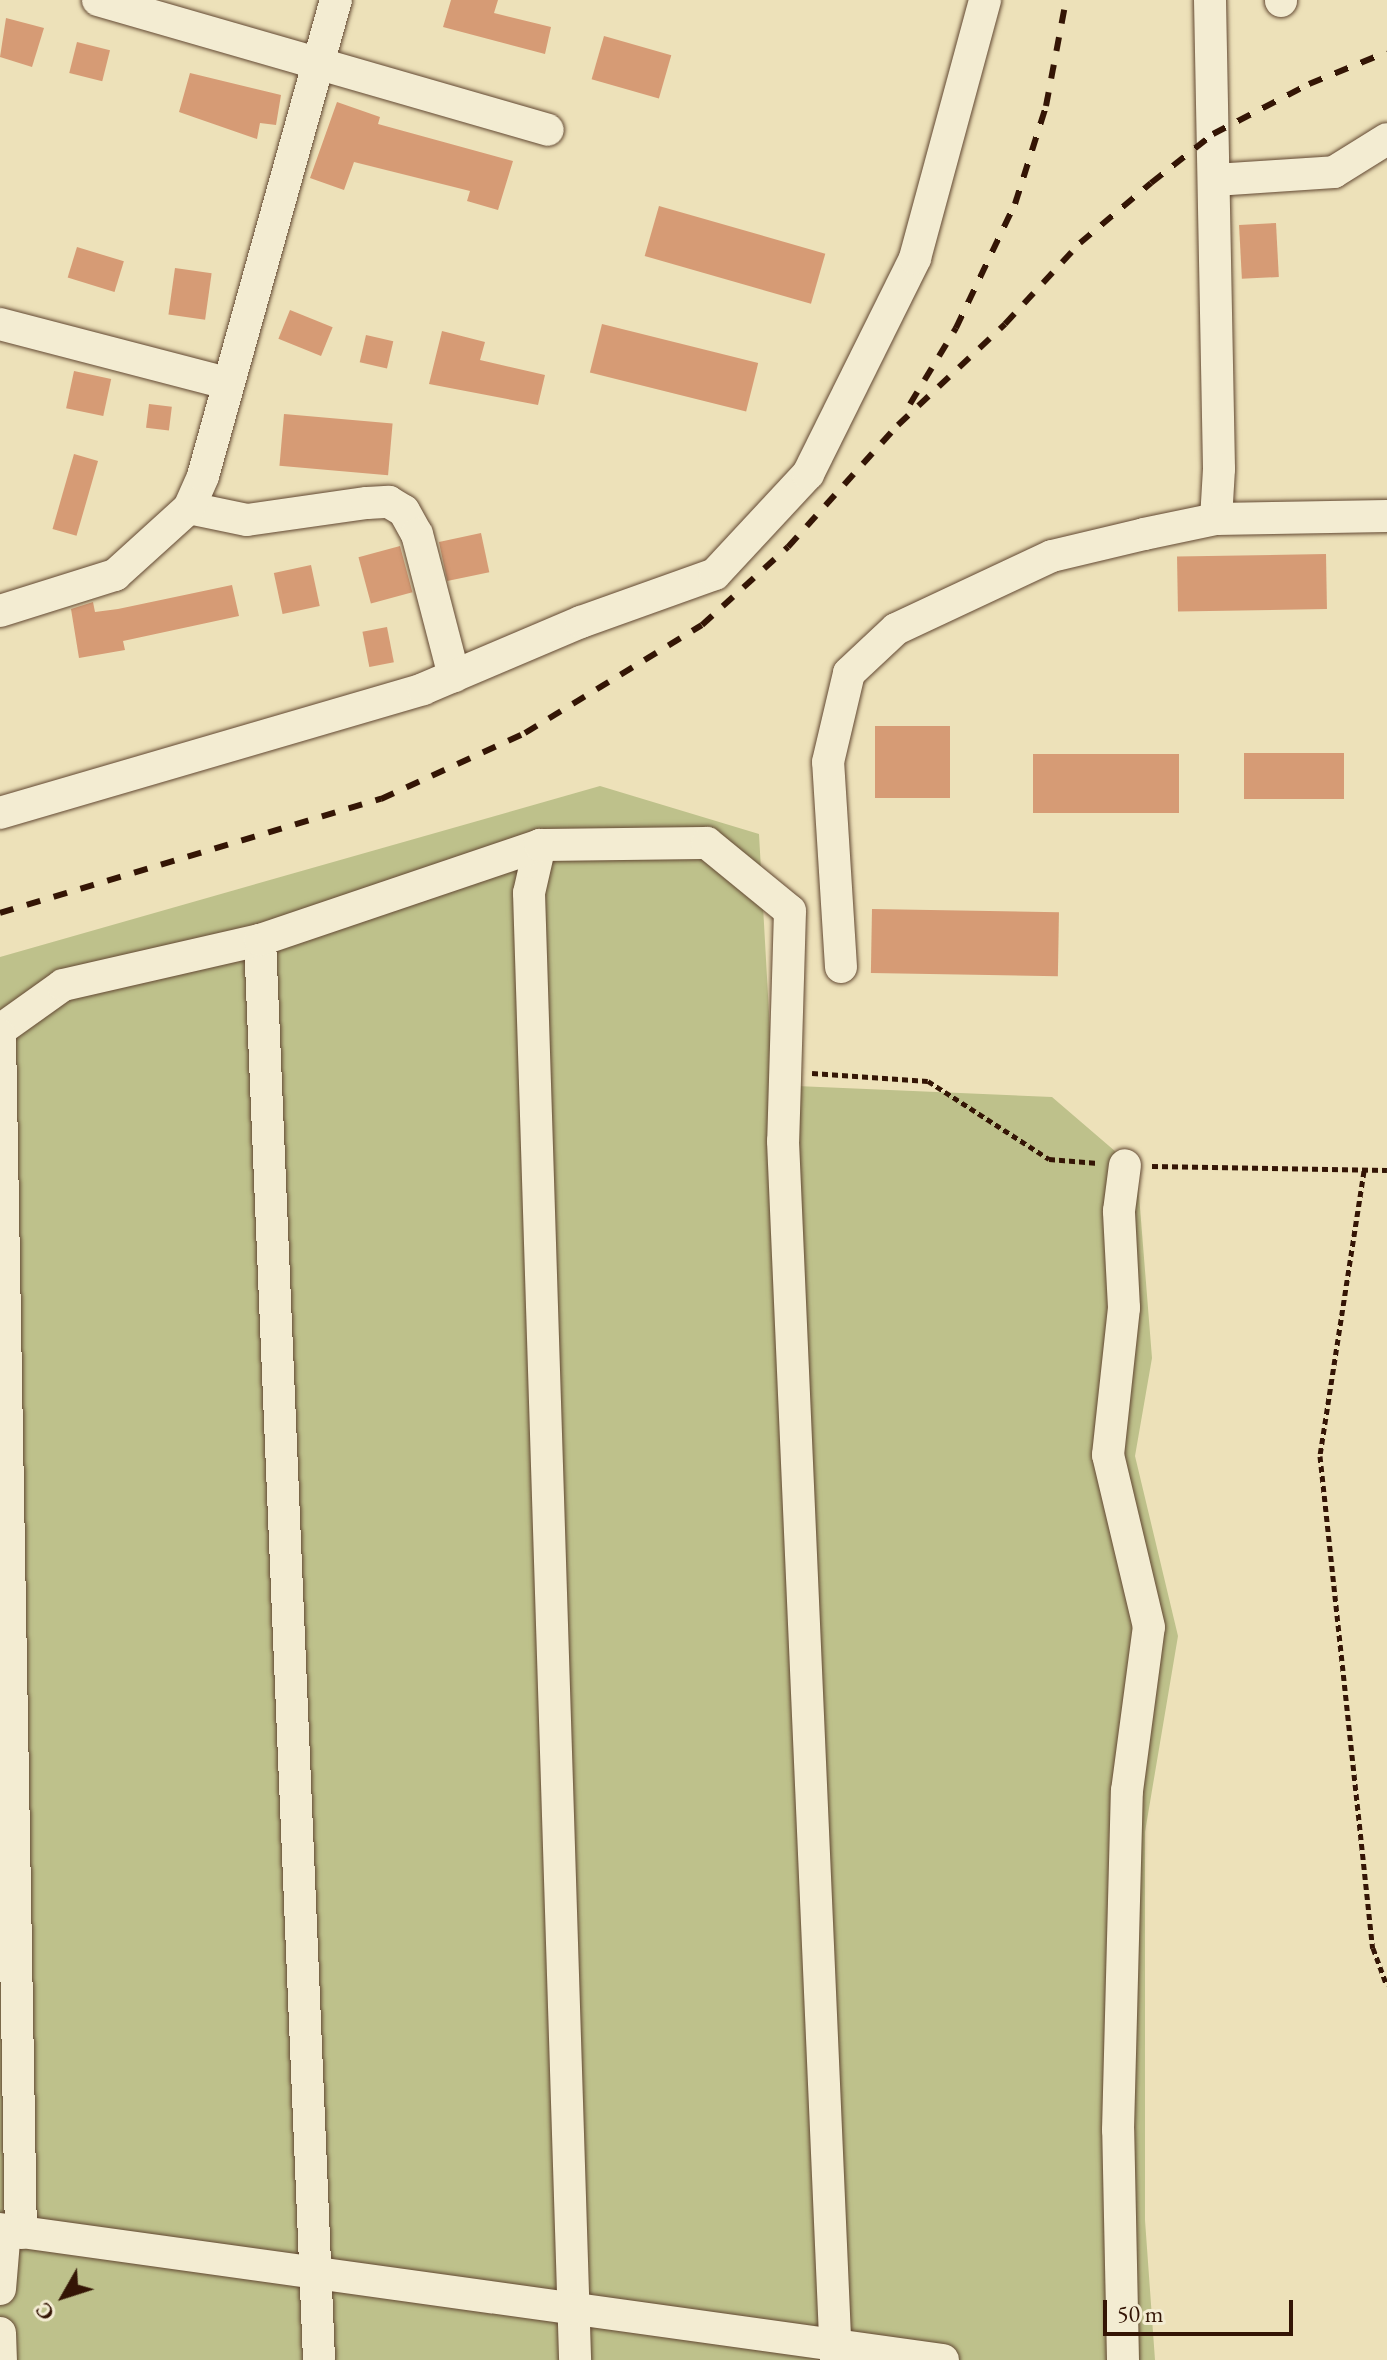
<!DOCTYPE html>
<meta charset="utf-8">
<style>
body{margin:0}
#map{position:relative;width:1387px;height:2360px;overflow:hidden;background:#ede1b9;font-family:"EB Garamond",serif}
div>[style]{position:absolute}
.green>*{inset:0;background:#bec18b}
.building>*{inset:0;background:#d69b75;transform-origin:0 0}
.path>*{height:5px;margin-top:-2.5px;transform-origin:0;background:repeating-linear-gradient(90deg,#341505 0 6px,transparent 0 10px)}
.roads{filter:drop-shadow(0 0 2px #624832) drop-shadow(0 0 2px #624832)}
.minor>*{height:32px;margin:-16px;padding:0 16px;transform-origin:16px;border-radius:16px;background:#f3ecd2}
.rail>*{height:6px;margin-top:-3px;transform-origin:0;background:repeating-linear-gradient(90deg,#341505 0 14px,transparent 0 28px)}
span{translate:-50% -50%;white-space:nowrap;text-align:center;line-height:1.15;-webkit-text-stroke:7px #f3ecd2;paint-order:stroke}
.north{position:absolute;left:24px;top:2256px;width:80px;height:80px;-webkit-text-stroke:6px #f3ecd2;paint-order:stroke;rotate:231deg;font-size:22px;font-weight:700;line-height:32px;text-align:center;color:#341505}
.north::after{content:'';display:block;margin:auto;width:28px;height:36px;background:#341505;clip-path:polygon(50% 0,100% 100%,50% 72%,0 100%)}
.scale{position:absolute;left:1103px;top:2300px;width:190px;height:36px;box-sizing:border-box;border:4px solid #341505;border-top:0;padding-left:10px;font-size:24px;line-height:28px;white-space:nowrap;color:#341505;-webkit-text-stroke:6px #f3ecd2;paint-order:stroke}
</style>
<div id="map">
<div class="green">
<i style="clip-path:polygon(600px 786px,759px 834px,773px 1085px,1052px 1097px,1137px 1170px,1152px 1358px,1135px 1456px,1178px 1636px,1145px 1832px,1145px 2220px,1155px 2360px,0 2360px,0 957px)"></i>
</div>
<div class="building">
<i style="clip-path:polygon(451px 0,498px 0,494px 13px,551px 27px,545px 54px,443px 27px)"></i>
<i style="clip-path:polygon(6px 18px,44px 28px,32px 67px,0 57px)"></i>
<i style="left:604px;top:36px;width:70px;height:45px;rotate:16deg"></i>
<i style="left:77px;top:42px;width:34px;height:32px;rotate:14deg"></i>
<i style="clip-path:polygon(190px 73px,281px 95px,276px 125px,260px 123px,257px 139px,179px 112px)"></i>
<i style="clip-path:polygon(337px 102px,380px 117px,378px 124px,513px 161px,498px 210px,467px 201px,470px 191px,354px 162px,344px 190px,310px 178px)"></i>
<i style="left:659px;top:206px;width:173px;height:52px;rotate:16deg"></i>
<i style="left:1276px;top:223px;width:54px;height:37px;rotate:87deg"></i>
<i style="left:77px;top:247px;width:49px;height:32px;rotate:17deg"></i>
<i style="left:175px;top:268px;width:37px;height:47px;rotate:8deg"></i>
<i style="left:290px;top:310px;width:46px;height:31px;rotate:22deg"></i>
<i style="left:602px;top:324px;width:161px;height:50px;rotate:14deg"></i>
<i style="clip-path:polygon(442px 331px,485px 342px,480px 360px,545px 375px,538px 405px,429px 384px)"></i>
<i style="left:366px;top:335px;width:28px;height:28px;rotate:13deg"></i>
<i style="left:74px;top:371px;width:38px;height:38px;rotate:12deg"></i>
<i style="left:149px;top:404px;width:23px;height:24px;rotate:7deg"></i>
<i style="left:284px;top:414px;width:109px;height:52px;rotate:5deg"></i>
<i style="left:74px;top:454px;width:25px;height:78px;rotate:16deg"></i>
<i style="left:481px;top:533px;width:40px;height:43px;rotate:78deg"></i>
<i style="left:400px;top:546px;width:48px;height:43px;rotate:75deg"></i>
<i style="left:1326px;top:554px;width:55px;height:149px;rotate:89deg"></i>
<i style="left:311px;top:565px;width:42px;height:38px;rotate:78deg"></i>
<i style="clip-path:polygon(232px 585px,239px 616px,123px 641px,125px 650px,79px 658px,71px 609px,93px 602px,95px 612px,118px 609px)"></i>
<i style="left:387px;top:627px;width:36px;height:25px;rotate:79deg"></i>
<i style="left:875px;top:726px;width:75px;height:72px"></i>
<i style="left:1344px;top:753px;width:46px;height:100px;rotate:90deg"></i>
<i style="left:1033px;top:754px;width:146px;height:59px"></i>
<i style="left:872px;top:909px;width:187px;height:64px;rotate:1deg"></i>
</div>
<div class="path">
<i style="left:812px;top:1073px;width:116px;rotate:3.9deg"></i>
<i style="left:928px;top:1081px;width:144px;rotate:32.8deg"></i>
<i style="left:1049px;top:1159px;width:49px;rotate:4.7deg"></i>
<i style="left:1152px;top:1166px;width:235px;rotate:1deg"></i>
<i style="left:1364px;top:1171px;width:288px;rotate:98.8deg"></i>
<i style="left:1320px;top:1456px;width:495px;rotate:83.9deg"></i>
<i style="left:1373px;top:1948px;width:40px;rotate:69.8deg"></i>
</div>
<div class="roads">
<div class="minor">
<i style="left:98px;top:0;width:468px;rotate:16.1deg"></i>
<i style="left:1210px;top:0;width:469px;rotate:88.9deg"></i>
<i style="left:1219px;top:469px;width:50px;rotate:93.4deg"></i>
<i style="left:1281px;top:0;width:1px;rotate:90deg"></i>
<i style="left:1215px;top:180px;width:119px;rotate:-3.8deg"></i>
<i style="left:1334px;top:172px;width:62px;rotate:-31.9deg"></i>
<i style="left:0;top:324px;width:235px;rotate:14.6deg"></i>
<i style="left:189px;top:508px;width:59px;rotate:11.7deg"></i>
<i style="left:247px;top:520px;width:121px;rotate:-8.1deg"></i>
<i style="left:367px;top:503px;width:22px;rotate:-3deg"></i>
<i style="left:389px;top:502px;width:17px;rotate:31deg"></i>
<i style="left:404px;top:511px;width:26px;rotate:61deg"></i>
<i style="left:417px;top:534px;width:147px;rotate:75.4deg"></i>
<i style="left:0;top:611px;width:121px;rotate:-17.4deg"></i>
<i style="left:115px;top:575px;width:100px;rotate:-42.2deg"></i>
<i style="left:189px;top:508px;width:35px;rotate:-66deg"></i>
<i style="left:203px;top:476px;width:494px;rotate:-74.4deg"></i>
<i style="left:0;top:813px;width:441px;rotate:-16.3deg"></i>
<i style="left:423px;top:689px;width:172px;rotate:-23deg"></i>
<i style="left:581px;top:622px;width:142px;rotate:-19.7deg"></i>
<i style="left:715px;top:574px;width:137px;rotate:-47.1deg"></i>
<i style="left:808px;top:474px;width:241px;rotate:-63.6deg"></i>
<i style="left:915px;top:258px;width:267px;rotate:-74.8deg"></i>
<i style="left:540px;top:845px;width:49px;rotate:102.9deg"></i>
<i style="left:529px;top:893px;width:1468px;rotate:88.2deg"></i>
<i style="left:260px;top:940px;width:1421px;rotate:87.62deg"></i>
<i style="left:841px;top:967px;width:205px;rotate:-93.6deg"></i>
<i style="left:828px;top:762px;width:91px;rotate:-76.7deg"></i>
<i style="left:849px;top:673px;width:64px;rotate:-43.1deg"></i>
<i style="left:896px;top:629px;width:172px;rotate:-25.1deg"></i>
<i style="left:1052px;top:556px;width:95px;rotate:-13.4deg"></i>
<i style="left:1144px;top:534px;width:74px;rotate:-11.8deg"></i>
<i style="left:1216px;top:519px;width:171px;rotate:-1deg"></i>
<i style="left:0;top:1030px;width:77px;rotate:-35.5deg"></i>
<i style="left:63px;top:985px;width:202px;rotate:-12.9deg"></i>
<i style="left:260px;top:940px;width:296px;rotate:-18.7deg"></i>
<i style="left:540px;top:845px;width:167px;rotate:-0.7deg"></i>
<i style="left:707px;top:843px;width:107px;rotate:39.3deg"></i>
<i style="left:790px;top:911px;width:230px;rotate:91.7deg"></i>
<i style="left:783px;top:1141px;width:1220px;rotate:87.51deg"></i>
<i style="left:0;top:1035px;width:1198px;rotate:89deg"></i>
<i style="left:0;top:2229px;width:952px;rotate:7.91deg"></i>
<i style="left:0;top:2289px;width:59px;rotate:-85.2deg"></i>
<i style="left:0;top:2333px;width:27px;rotate:88deg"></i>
<i style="left:1123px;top:2360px;width:230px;rotate:-91.2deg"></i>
<i style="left:1118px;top:2130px;width:339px;rotate:-88.5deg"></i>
<i style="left:1127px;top:1791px;width:165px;rotate:-82.4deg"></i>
<i style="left:1149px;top:1627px;width:177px;rotate:-103.4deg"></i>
<i style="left:1108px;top:1455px;width:148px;rotate:-83.8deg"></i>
<i style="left:1124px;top:1308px;width:97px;rotate:-93deg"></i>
<i style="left:1119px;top:1211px;width:46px;rotate:-82.6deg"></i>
</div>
</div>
<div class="rail">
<i style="left:910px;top:404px;width:89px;rotate:-58.8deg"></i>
<i style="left:956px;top:328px;width:137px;rotate:-64.6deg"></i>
<i style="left:1015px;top:204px;width:103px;rotate:-72.4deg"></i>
<i style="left:1046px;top:106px;width:108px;rotate:-79.3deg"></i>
<i style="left:0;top:913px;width:398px;rotate:-16.7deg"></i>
<i style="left:381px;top:799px;width:158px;rotate:-24.6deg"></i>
<i style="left:525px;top:733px;width:207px;rotate:-31.4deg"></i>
<i style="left:702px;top:625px;width:116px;rotate:-42.2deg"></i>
<i style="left:788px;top:547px;width:164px;rotate:-48deg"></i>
<i style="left:898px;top:425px;width:147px;rotate:-43.3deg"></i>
<i style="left:1005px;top:324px;width:110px;rotate:-47.2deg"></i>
<i style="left:1080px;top:243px;width:93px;rotate:-40.2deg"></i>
<i style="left:1151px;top:183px;width:79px;rotate:-38.3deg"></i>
<i style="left:1213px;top:134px;width:108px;rotate:-27.5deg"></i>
<i style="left:1309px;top:84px;width:84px;rotate:-22.3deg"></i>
</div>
<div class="north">С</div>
<div class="scale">50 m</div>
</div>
